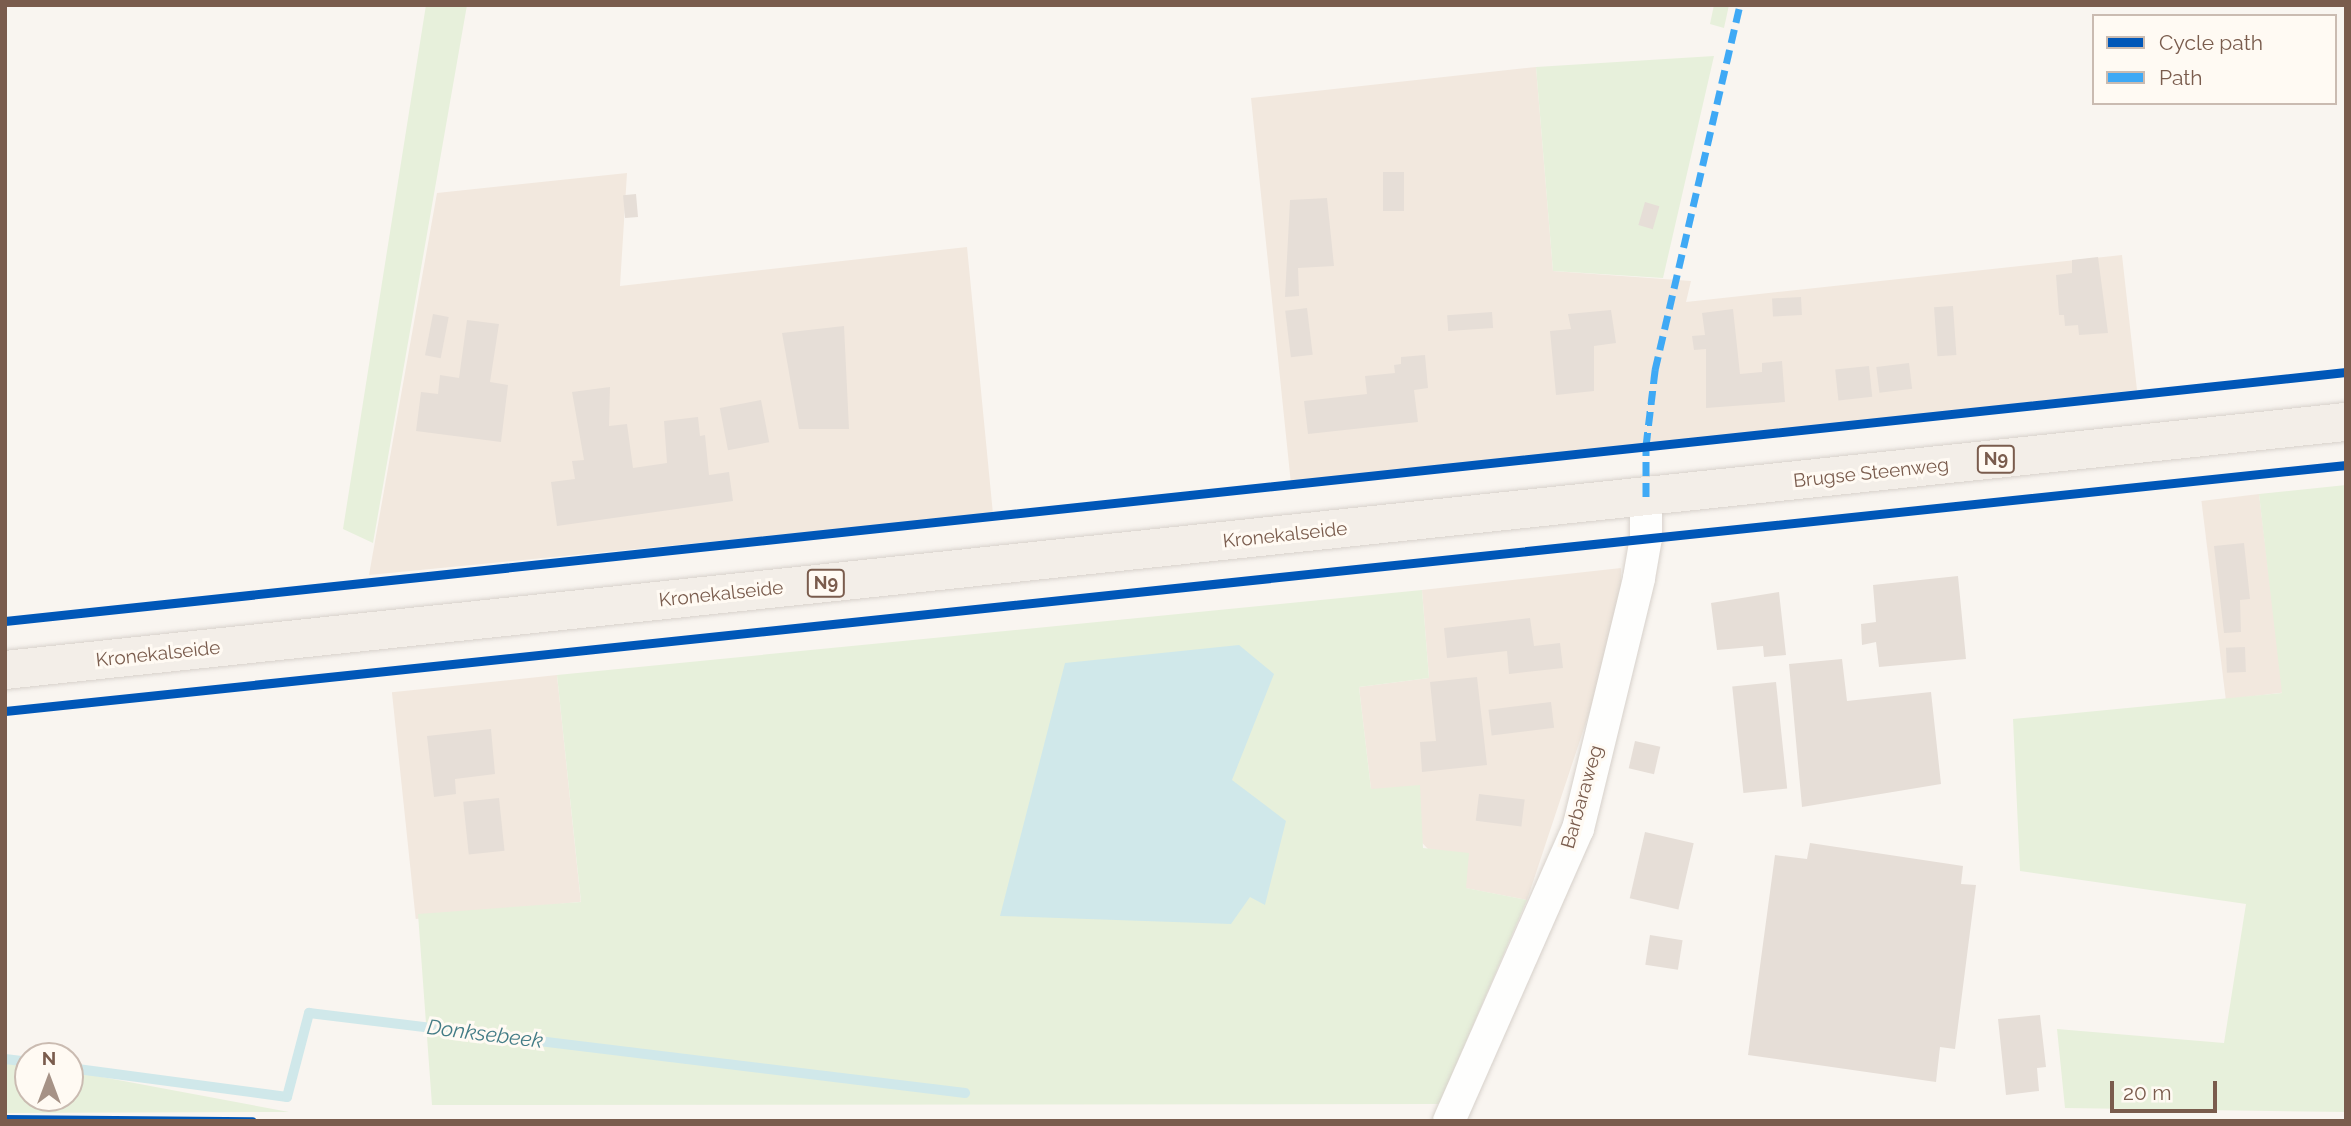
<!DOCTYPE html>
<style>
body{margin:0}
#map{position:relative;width:2351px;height:1126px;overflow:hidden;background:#f9f5f0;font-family:Raleway,sans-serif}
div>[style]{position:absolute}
.residential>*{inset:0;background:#f2e8de;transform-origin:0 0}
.green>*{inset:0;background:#e7f0db}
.water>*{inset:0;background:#d0e8ea}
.stream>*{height:10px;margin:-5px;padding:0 5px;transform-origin:5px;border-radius:5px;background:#d0e8ea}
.building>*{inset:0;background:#e6ded7;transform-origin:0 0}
.roads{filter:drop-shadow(0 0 2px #d7d1cb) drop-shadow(0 0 2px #d7d1cb)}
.minor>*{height:32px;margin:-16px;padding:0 16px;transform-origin:16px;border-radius:16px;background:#fefefd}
.primary>*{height:38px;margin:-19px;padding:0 19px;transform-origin:19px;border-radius:19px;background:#f3eee8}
.quiet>*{height:7px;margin-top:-3.5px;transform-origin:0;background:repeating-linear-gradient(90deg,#3fa9f5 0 14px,transparent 0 21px)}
.cycleway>*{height:9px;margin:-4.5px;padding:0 4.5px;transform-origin:4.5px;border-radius:4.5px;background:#0057b8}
span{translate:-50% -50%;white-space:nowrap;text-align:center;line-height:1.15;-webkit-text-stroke:6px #fffaf3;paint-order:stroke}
.shield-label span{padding:2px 5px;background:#fffaf3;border:2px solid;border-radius:5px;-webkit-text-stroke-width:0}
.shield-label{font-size:18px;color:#7a5c4d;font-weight:700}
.street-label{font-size:19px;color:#7a5c4d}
.water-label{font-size:21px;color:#437c86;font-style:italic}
.frame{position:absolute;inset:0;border:7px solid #7a5c4d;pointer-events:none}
.legend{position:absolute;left:2092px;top:14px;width:245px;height:91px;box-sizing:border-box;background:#fffaf3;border:2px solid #cabbb1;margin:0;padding:9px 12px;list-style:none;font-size:21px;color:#7a5c4d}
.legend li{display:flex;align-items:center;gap:14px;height:35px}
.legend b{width:35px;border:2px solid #cabbb1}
.north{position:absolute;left:14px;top:1042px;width:70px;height:70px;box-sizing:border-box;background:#fffaf3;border:2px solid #cabbb1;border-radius:50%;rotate:0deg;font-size:19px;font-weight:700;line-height:28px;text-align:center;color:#7a5c4d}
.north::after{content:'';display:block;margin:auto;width:24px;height:32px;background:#a69286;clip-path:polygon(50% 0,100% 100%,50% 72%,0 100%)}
.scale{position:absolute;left:2110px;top:1081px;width:107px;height:32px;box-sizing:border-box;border:4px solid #7a5c4d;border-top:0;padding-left:9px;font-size:21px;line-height:24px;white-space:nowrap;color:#7a5c4d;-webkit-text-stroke:5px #fffaf3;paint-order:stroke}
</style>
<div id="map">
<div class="residential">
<i style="clip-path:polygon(1536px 67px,1553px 271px,1691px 281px,1686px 302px,2122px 255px,2137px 390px,1291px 484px,1251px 98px)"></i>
<i style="clip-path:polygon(627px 173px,620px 286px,967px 247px,993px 514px,369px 575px,437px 193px)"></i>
<i style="left:2259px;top:494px;width:200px;height:58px;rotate:83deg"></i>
<i style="clip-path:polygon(1621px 568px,1621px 596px,1603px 671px,1527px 900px,1465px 888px,1371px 789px,1359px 687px,1429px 678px,1422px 590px)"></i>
<i style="left:557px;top:675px;width:228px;height:166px;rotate:84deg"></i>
</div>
<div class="green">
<i style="clip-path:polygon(426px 5px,467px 5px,373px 543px,343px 529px)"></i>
<i style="clip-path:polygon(1714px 5px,1729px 5px,1724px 28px,1710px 24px)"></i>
<i style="clip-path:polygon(1714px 56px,1663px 278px,1553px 271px,1536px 67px)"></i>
<i style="clip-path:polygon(2346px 485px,2346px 1112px,2065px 1108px,2057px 1029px,2224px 1043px,2246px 904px,2020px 871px,2013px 719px,2282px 693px,2259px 494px)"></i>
<i style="clip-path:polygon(1422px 590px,1429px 678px,1359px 687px,1371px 789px,1420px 785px,1423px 848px,1469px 853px,1466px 888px,1527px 900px,1439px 1104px,432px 1105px,418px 914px,581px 902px,557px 675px)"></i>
<i style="clip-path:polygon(5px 1059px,28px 1063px,28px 1098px,70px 1098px,70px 1071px,289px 1112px,5px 1113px)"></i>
</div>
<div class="water">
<i style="clip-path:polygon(1239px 645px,1274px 674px,1232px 780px,1286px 821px,1265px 905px,1250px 897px,1231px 924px,1000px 916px,1065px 663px)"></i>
</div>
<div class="stream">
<i style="left:5px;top:1059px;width:23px;rotate:7deg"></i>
<i style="left:70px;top:1068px;width:219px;rotate:7.6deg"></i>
<i style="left:287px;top:1097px;width:87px;rotate:-75.3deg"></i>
<i style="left:309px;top:1013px;width:661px;rotate:6.95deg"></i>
</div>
<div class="building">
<i style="left:1383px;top:172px;width:21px;height:39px"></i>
<i style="left:636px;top:194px;width:23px;height:13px;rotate:85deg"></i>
<i style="clip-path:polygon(1327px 198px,1334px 266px,1298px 268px,1299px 296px,1285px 297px,1290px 200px)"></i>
<i style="left:1645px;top:202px;width:15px;height:24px;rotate:16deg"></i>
<i style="clip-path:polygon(2098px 257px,2108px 333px,2079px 335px,2078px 325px,2065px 326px,2064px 315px,2059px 315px,2056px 275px,2072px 273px,2072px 260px)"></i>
<i style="left:1801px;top:297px;width:18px;height:29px;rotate:87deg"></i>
<i style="left:1953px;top:306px;width:49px;height:19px;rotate:86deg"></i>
<i style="left:1307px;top:308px;width:47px;height:22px;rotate:83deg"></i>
<i style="clip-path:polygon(1733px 309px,1740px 374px,1762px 372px,1762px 363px,1782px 361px,1785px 402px,1706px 408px,1706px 349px,1694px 350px,1692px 336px,1705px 335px,1702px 313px)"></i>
<i style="clip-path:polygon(1611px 310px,1616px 343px,1594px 346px,1594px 391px,1556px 395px,1550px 331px,1571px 329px,1568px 314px)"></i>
<i style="left:1492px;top:312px;width:16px;height:45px;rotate:86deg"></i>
<i style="left:433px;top:314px;width:16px;height:42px;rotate:11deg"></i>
<i style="clip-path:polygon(467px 320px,499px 324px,490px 382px,508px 385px,501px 442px,416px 431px,421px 392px,438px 394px,440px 375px,459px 378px)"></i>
<i style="clip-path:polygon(844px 326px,849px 429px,799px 429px,782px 333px)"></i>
<i style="clip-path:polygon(1425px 355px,1428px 388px,1414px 390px,1418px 422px,1308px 434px,1304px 401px,1367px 394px,1365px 376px,1395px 373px,1394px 365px,1401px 364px,1401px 357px)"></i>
<i style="left:1909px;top:363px;width:26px;height:33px;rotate:83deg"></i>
<i style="left:1869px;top:366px;width:31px;height:34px;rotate:84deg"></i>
<i style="clip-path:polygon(610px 387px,609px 426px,627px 424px,633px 468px,667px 463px,664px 421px,698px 417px,700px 436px,705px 435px,709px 475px,729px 472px,733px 501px,557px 526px,551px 482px,575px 479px,572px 461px,584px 460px,572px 392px)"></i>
<i style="left:761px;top:400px;width:43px;height:42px;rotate:79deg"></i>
<i style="clip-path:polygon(2244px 543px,2250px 599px,2240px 600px,2241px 632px,2224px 633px,2214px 546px)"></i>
<i style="clip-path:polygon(1958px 576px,1966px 659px,1879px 667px,1876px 642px,1862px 645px,1861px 624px,1876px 622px,1873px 585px)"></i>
<i style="clip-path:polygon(1779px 592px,1786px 655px,1764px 657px,1763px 646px,1717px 650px,1711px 603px)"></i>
<i style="clip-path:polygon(1530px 618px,1534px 646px,1560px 643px,1563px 668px,1509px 674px,1507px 651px,1447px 658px,1444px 628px)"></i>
<i style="left:2245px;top:647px;width:25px;height:19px;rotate:88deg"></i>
<i style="clip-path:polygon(1842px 659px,1847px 701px,1931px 692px,1941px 784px,1802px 807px,1789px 664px)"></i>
<i style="clip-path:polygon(1477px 677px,1487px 765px,1422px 772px,1420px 742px,1436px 741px,1430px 682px)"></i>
<i style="left:1776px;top:682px;width:107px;height:44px;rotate:84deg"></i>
<i style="left:1551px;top:702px;width:26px;height:63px;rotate:83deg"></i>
<i style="clip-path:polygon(491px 729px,495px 774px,455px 779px,456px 794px,434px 797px,427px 736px)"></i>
<i style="left:1635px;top:741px;width:26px;height:28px;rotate:13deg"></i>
<i style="left:1479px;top:794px;width:46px;height:27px;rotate:7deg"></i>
<i style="left:499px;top:798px;width:53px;height:36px;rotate:84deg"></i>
<i style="left:1645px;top:832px;width:50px;height:68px;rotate:13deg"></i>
<i style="clip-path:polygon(1810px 843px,1963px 866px,1961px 884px,1976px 885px,1955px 1049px,1940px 1047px,1936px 1082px,1748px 1055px,1775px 855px,1807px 859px)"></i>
<i style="left:1650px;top:935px;width:33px;height:30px;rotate:9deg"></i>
<i style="clip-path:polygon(2040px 1015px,2046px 1067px,2037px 1068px,2039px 1091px,2006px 1095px,1998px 1019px)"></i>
</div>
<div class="roads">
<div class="minor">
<i style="left:1449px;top:1121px;width:319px;rotate:-66.2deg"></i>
<i style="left:1578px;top:829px;width:258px;rotate:-76.3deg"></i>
<i style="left:1639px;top:578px;width:41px;rotate:-80.1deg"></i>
<i style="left:1646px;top:538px;width:41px;rotate:-90deg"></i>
</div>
<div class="primary">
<i style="left:5px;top:670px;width:2354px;rotate:-6.05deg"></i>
</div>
</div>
<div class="quiet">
<i style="left:1646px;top:497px;width:51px;rotate:-90deg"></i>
<i style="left:1646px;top:446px;width:77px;rotate:-83.2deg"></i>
<i style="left:1655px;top:370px;width:375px;rotate:-76.9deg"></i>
</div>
<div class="cycleway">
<i style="left:5px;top:621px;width:2354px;rotate:-6.07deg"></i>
<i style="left:5px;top:711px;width:2354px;rotate:-6deg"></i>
<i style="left:5px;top:1119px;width:247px;rotate:0.5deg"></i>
</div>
<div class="shield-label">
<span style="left:1996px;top:459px">N9</span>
<span style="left:826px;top:583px">N9</span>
</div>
<div class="street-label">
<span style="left:1871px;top:473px;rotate:-6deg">Brugse Steenweg</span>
<span style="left:1285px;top:535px;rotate:-6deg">Kronekalseide</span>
<span style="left:721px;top:594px;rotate:-6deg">Kronekalseide</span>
<span style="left:158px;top:654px;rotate:-6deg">Kronekalseide</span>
<span style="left:1582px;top:797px;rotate:-74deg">Barbaraweg</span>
</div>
<div class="water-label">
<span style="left:485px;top:1034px;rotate:7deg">Donksebeek</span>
</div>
<div class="frame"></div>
<ul class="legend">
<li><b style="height:9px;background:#0057b8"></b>Cycle path</li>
<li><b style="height:9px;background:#3fa9f5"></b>Path</li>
</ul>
<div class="north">N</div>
<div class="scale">20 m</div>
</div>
